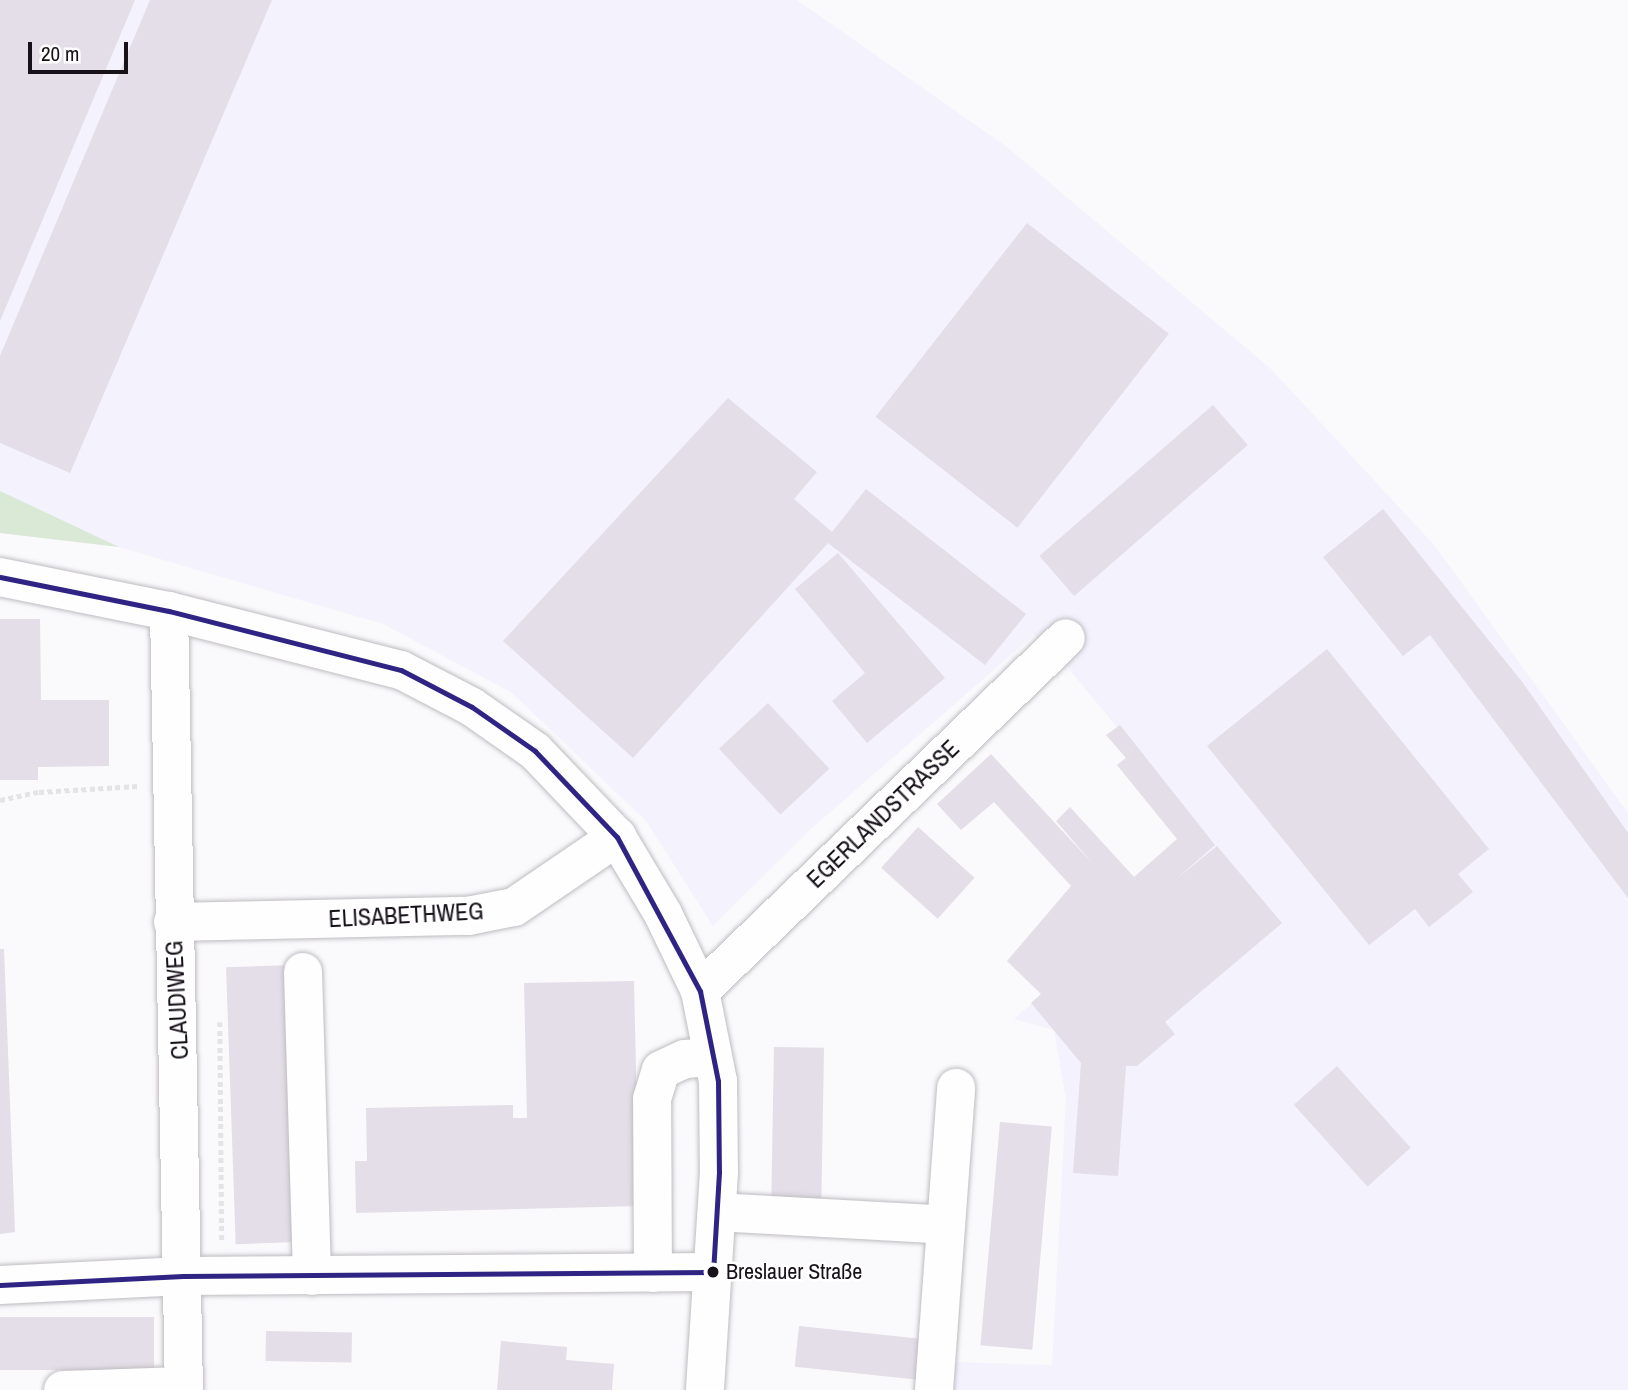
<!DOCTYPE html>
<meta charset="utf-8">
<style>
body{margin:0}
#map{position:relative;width:1628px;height:1390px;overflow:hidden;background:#faf9fb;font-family:"Archivo Narrow",sans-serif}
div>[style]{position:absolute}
.industrial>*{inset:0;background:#f4f2fd}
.green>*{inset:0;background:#dae8d6}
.building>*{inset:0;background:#e3dee7;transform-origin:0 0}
.path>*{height:4.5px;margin-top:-2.25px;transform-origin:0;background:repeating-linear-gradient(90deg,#e4e4e4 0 5px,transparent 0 8.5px)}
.roads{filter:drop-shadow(0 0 2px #bfbcc1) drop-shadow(0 0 2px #bfbcc1)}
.minor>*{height:38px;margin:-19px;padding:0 19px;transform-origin:19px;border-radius:19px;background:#fefefe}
.bus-1>*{height:5px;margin:-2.5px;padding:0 2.5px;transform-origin:2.5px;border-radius:2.5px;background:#2f2483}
.dots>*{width:19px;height:19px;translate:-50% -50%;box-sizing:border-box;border:4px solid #fff;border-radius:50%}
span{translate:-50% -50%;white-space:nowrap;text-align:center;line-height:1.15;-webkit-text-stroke:5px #fff;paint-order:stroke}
.bus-label{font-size:22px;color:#171119}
.left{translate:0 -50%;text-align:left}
.street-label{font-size:24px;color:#171119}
.scale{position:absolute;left:28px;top:42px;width:100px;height:32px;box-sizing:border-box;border:4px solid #171119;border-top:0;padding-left:9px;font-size:21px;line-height:24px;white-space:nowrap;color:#171119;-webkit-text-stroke:5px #fff;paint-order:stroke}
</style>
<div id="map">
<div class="industrial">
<i style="clip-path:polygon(0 0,797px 0,1007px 147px,1271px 369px,1435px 546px,1628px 813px,1628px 1390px,950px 1390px,953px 1362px,1052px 1365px,1066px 1099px,1054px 1030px,1014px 1019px,1214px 845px,1064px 663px,1034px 635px,813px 827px,713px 926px,646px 821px,511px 692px,383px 624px,119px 547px,0 533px)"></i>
</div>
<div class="green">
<i style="clip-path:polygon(0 491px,119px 547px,0 533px)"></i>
</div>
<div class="building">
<i style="clip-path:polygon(0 0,135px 0,0 321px)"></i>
<i style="clip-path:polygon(150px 0,272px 0,70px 473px,0 443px,0 356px)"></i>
<i style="left:1027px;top:223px;width:180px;height:246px;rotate:38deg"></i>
<i style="clip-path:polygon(728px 398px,817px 472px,794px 499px,832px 532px,866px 489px,1026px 614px,985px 665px,828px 543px,633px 758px,503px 641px)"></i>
<i style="left:1213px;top:405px;width:53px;height:230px;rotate:49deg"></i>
<i style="clip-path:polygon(1383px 509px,1523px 683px,1628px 833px,1628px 898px,1430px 635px,1403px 656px,1323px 557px)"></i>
<i style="clip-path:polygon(838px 553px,945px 678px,867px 743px,832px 701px,865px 673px,795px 589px)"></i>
<i style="clip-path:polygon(0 619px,40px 619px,41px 700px,109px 700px,109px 766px,38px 767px,38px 780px,0 780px)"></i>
<i style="clip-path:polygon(1327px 649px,1489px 849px,1458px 874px,1473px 892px,1429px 927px,1415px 909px,1369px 945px,1207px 746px)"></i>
<i style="left:768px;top:703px;width:90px;height:67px;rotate:47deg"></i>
<i style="clip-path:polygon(1120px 725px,1215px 845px,1174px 881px,1217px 846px,1282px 923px,1165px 1022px,1175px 1034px,1137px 1066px,1126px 1066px,1118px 1176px,1073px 1173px,1081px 1063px,1031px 1003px,1041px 994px,1007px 961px,1071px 886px,994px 802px,961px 830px,937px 804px,991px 754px,1094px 865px,1056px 821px,1070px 807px,1134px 877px,1177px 839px,1117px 765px,1126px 758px,1106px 735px)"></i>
<i style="left:918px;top:827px;width:76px;height:55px;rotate:42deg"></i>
<i style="clip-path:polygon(0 949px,4px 949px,15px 1232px,0 1234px)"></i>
<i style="left:293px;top:965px;width:277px;height:67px;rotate:88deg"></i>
<i style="clip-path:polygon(634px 981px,639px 1206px,356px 1213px,355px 1161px,367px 1161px,366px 1108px,513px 1105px,513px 1118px,527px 1118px,524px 983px)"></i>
<i style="left:774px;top:1047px;width:50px;height:163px;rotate:1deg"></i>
<i style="left:1337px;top:1066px;width:110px;height:58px;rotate:48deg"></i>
<i style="left:1000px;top:1122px;width:52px;height:224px;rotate:5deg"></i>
<i style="left:0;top:1317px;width:154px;height:53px"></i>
<i style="left:799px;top:1326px;width:124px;height:41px;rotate:6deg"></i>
<i style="left:266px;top:1331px;width:86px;height:30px;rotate:1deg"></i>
<i style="clip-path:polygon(501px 1341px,567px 1347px,566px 1360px,614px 1364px,612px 1390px,497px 1390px)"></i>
</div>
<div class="path">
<i style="left:0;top:800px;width:40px;rotate:-12deg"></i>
<i style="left:39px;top:792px;width:99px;rotate:-3.5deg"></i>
<i style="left:220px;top:1022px;width:220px;rotate:89.5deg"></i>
</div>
<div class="roads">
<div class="minor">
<i style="left:0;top:577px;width:172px;rotate:11.4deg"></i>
<i style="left:169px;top:611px;width:239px;rotate:14.3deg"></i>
<i style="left:401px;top:670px;width:80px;rotate:27.5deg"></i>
<i style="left:472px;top:707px;width:77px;rotate:34.9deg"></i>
<i style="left:535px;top:751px;width:119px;rotate:46.4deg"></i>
<i style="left:617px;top:837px;width:90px;rotate:59.1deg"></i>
<i style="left:663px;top:914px;width:85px;rotate:64.3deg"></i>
<i style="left:700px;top:991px;width:92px;rotate:78.7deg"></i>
<i style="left:718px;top:1081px;width:91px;rotate:89.4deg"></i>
<i style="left:719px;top:1172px;width:218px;rotate:93.7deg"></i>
<i style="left:169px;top:611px;width:779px;rotate:88.9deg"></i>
<i style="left:173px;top:922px;width:295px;rotate:-1.2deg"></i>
<i style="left:468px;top:916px;width:47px;rotate:-11.1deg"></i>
<i style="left:514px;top:907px;width:125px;rotate:-34.2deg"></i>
<i style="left:303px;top:972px;width:304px;rotate:88.3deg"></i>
<i style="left:700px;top:991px;width:508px;rotate:-43.96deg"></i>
<i style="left:717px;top:1212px;width:229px;rotate:3.2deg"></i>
<i style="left:653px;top:1273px;width:174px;rotate:-90.3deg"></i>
<i style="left:652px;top:1099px;width:30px;rotate:-73deg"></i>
<i style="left:661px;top:1070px;width:26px;rotate:-25deg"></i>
<i style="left:685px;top:1059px;width:28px;rotate:-4deg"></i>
<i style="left:0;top:1285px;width:183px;rotate:-2.8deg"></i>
<i style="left:183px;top:1276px;width:530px;rotate:-0.43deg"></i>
<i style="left:63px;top:1390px;width:121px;rotate:-1.9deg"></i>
<i style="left:934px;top:1390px;width:303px;rotate:-85.8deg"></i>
</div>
</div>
<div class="bus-1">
<i style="left:0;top:577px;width:172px;rotate:11.4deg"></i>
<i style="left:169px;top:611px;width:239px;rotate:14.3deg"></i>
<i style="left:401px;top:670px;width:80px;rotate:27.5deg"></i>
<i style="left:472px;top:707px;width:77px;rotate:34.9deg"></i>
<i style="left:535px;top:751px;width:119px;rotate:46.4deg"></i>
<i style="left:617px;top:837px;width:175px;rotate:61.7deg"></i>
<i style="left:700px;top:991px;width:92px;rotate:78.7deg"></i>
<i style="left:718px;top:1081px;width:91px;rotate:89.4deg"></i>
<i style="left:719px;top:1172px;width:100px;rotate:93.4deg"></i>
<i style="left:713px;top:1272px;width:530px;rotate:179.57deg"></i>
<i style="left:183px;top:1276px;width:183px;rotate:177.2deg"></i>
</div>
<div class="dots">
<i style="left:713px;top:1272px;background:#171119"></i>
</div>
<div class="bus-label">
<span class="left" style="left:726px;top:1272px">Breslauer Straße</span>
</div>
<div class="street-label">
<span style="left:883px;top:814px;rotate:-44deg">EGERLANDSTRASSE</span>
<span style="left:406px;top:915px;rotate:-3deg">ELISABETHWEG</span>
<span style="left:177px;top:1000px;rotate:-93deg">CLAUDIWEG</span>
</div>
<div class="scale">20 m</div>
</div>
